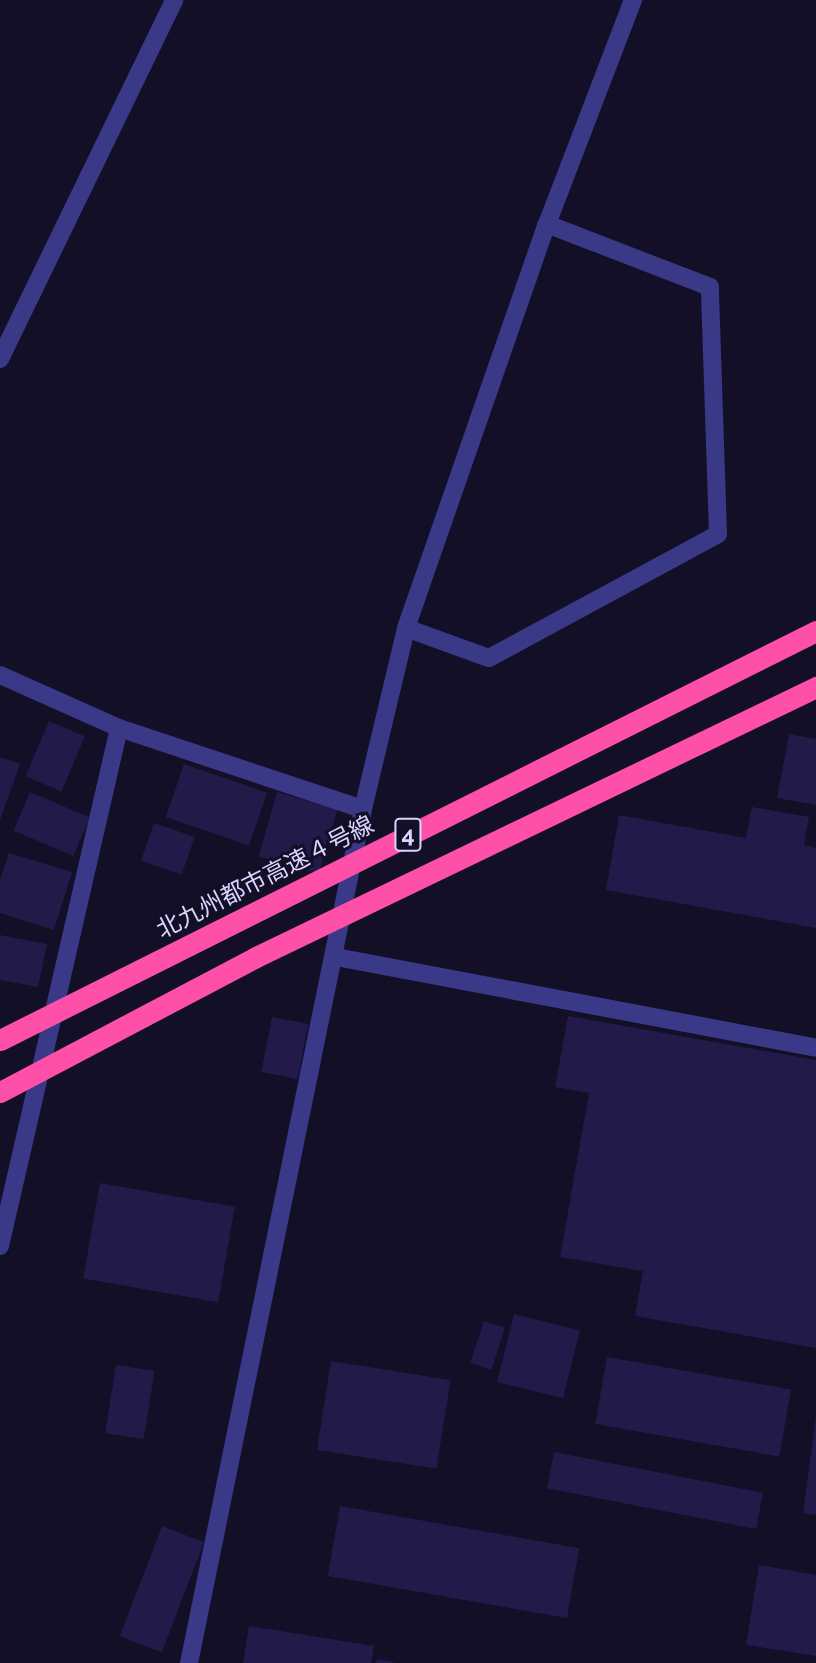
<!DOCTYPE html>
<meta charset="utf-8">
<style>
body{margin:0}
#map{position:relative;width:816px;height:1663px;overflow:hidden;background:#120f27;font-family:Raleway,"Noto Sans JP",sans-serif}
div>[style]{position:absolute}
.building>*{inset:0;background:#221a49;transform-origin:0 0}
.service>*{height:18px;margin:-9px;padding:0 9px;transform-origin:9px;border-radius:9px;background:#393988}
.minor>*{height:18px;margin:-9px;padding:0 9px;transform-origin:9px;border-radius:9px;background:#393988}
.motorway-bridge>*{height:21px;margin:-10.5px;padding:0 10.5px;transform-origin:10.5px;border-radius:10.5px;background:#ff50a9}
span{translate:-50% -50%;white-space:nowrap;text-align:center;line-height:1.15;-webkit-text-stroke:6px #120f27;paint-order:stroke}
.shield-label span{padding:2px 5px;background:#120f27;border:2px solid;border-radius:5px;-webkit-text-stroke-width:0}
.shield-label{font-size:23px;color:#d9d5ff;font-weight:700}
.street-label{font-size:24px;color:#d9d5ff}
</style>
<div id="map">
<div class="building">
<i style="left:49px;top:721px;width:39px;height:60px;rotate:23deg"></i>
<i style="clip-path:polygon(789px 734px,816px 739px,816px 805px,777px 798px)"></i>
<i style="clip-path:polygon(0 757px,20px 764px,0 820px)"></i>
<i style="left:184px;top:764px;width:88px;height:56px;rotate:19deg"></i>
<i style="left:30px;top:792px;width:65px;height:42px;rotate:23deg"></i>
<i style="left:277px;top:792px;width:63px;height:67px;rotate:16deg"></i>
<i style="clip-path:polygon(752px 807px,809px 817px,804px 845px,816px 848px,816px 928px,606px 890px,619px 815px,746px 838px)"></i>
<i style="left:154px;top:823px;width:43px;height:40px;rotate:19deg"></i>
<i style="clip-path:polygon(9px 853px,72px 872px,54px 930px,0 913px,0 880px)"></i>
<i style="clip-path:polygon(0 935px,47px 944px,38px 987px,0 980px)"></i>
<i style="clip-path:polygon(568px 1016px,816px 1060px,816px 1348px,635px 1316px,643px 1271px,560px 1257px,589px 1093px,555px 1087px)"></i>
<i style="left:272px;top:1017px;width:37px;height:56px;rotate:11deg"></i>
<i style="left:100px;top:1183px;width:137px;height:97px;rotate:10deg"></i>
<i style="left:514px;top:1314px;width:68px;height:70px;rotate:14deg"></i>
<i style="left:484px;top:1321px;width:22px;height:44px;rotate:18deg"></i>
<i style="left:607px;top:1357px;width:187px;height:68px;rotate:10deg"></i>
<i style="left:331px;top:1361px;width:121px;height:90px;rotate:9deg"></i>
<i style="left:116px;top:1365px;width:39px;height:69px;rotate:9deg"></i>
<i style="clip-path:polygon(816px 1416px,816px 1515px,803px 1513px)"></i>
<i style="left:554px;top:1452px;width:213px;height:37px;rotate:11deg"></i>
<i style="left:340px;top:1506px;width:243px;height:71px;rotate:10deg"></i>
<i style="left:162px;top:1526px;width:45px;height:118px;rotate:21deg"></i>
<i style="clip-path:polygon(759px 1565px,816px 1575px,816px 1656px,746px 1645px)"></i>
<i style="clip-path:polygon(249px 1626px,374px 1646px,371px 1663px,243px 1663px)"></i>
<i style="clip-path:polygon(377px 1659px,393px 1662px,393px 1663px,376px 1663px)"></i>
</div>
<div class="service">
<i style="left:0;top:359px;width:399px;rotate:-64.1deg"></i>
</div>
<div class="minor">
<i style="left:406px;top:628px;width:88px;rotate:19.9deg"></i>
<i style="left:489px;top:658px;width:260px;rotate:-28.4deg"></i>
<i style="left:718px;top:534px;width:247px;rotate:-91.9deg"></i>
<i style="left:710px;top:287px;width:175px;rotate:-158.9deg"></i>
<i style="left:0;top:675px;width:130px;rotate:24deg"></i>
<i style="left:119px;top:728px;width:257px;rotate:18.4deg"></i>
<i style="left:336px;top:957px;width:489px;rotate:10.7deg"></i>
<i style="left:0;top:1246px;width:531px;rotate:-77.06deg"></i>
<i style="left:189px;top:1663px;width:872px;rotate:-78.48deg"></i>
<i style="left:363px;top:809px;width:186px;rotate:-76.6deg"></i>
<i style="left:406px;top:628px;width:428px;rotate:-70.8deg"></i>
<i style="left:547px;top:224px;width:240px;rotate:-69deg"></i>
</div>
<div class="motorway-bridge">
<i style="left:0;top:1040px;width:913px;rotate:-26.62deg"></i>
<i style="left:0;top:1092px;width:289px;rotate:-27.8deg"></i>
<i style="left:256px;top:957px;width:622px;rotate:-25.74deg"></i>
</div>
<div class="shield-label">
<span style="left:408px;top:835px">4</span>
</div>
<div class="street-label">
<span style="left:265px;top:877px;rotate:-27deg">北九州都市高速４号線</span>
</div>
</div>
